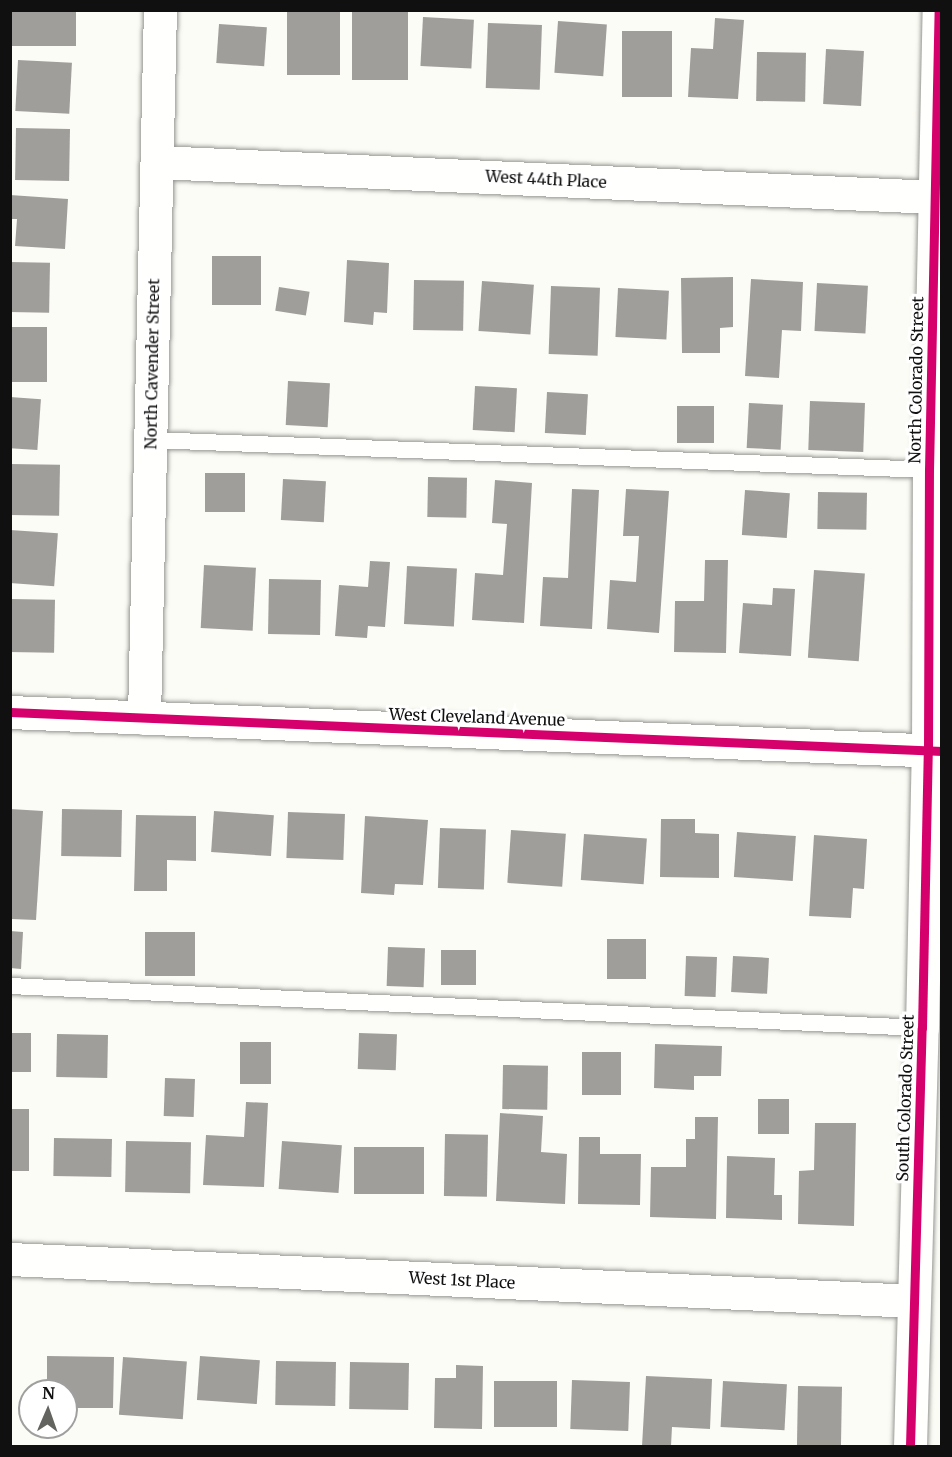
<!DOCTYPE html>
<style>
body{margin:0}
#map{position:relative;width:952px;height:1457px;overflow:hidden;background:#fcfcf6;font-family:Merriweather,serif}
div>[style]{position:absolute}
.building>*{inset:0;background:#a09e9b;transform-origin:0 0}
.roads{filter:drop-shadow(0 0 2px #969694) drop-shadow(0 0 2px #969694)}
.service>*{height:16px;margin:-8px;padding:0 8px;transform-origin:8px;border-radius:8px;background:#fffffe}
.minor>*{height:33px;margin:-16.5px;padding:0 16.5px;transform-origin:16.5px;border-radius:16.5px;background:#fffffe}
.cycleway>*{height:9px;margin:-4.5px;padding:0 4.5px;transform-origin:4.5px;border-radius:4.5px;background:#d6006c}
span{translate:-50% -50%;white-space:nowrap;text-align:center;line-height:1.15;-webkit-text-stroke:6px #fff;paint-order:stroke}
.street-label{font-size:16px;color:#101010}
.frame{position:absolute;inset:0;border:12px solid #101010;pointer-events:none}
.north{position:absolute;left:18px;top:1379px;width:60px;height:60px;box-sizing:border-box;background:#fff;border:2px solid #9f9f9f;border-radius:50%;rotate:2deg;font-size:16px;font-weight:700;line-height:24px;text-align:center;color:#101010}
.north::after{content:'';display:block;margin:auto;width:21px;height:27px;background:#636360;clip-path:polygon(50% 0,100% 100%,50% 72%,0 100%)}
</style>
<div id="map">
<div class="building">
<i style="left:10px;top:10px;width:66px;height:36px"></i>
<i style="left:287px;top:10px;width:53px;height:65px"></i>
<i style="left:352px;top:10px;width:56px;height:70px"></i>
<i style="left:423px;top:17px;width:51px;height:49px;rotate:3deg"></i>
<i style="clip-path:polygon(715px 18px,744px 20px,738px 99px,688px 97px,691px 48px,713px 49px)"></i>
<i style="left:558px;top:21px;width:49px;height:52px;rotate:4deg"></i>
<i style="left:488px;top:23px;width:54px;height:65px;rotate:2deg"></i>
<i style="left:219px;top:24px;width:48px;height:39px;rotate:4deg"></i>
<i style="left:622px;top:31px;width:50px;height:66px"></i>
<i style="left:826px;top:49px;width:38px;height:55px;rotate:3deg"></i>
<i style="left:757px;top:52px;width:49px;height:49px;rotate:1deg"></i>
<i style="left:18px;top:60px;width:54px;height:51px;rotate:3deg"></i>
<i style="left:16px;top:128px;width:54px;height:52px;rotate:1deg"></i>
<i style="clip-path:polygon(10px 195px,68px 199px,65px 249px,15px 246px,17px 219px,10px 219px)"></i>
<i style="left:212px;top:256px;width:49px;height:49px"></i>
<i style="clip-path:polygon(347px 260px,389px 263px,387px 313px,374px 312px,373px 325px,344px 322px)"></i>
<i style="left:10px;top:262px;width:40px;height:50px;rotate:1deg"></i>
<i style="clip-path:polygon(733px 277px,733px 327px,720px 328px,720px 353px,682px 353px,681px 278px)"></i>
<i style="clip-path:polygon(751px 279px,803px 282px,801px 331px,782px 330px,779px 378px,745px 376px)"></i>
<i style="left:414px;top:280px;width:50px;height:50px;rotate:1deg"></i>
<i style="left:482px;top:281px;width:52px;height:50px;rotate:4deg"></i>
<i style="left:817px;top:283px;width:51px;height:48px;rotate:3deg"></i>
<i style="left:551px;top:286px;width:49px;height:68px;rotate:2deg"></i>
<i style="left:279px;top:287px;width:31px;height:24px;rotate:9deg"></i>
<i style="left:618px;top:288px;width:51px;height:49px;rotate:3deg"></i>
<i style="left:10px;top:327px;width:37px;height:55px"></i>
<i style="left:288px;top:381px;width:42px;height:44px;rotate:3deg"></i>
<i style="left:475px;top:386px;width:42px;height:44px;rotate:3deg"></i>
<i style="left:547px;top:392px;width:41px;height:41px;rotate:3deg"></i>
<i style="left:10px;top:397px;width:31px;height:51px;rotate:4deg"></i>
<i style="left:810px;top:401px;width:55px;height:49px;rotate:2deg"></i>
<i style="left:749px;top:403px;width:34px;height:45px;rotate:3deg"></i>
<i style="left:677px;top:406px;width:37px;height:37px"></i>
<i style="left:10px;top:464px;width:50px;height:51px;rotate:1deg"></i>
<i style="left:205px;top:473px;width:40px;height:39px"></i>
<i style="left:428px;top:477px;width:39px;height:40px;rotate:1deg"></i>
<i style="left:283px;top:479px;width:43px;height:41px;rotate:3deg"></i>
<i style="clip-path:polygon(495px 480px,532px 483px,524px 623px,472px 620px,475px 573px,503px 575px,507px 524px,492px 523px)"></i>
<i style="clip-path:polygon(572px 489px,599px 490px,592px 629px,540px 626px,543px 577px,568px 578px)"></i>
<i style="clip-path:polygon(626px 489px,669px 491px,659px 633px,607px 629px,610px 580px,636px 582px,639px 536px,623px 536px)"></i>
<i style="left:745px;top:490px;width:45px;height:45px;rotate:4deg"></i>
<i style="left:818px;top:492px;width:49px;height:37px;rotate:1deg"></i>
<i style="left:10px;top:530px;width:48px;height:53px;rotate:4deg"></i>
<i style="clip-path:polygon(705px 560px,728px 560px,726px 653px,674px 652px,675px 601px,704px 601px)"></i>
<i style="clip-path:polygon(370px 561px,390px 562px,385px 627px,368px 626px,367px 638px,335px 636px,339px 585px,368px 587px)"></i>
<i style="left:204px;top:565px;width:52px;height:63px;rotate:3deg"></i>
<i style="left:407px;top:566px;width:50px;height:58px;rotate:3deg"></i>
<i style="left:814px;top:570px;width:51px;height:88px;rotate:4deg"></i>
<i style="left:269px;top:579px;width:52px;height:55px;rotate:1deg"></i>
<i style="clip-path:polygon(773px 588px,795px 589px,791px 656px,739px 653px,743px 603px,772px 605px)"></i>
<i style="left:10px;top:599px;width:45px;height:53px;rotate:1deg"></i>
<i style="clip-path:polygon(10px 809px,43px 811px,36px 920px,11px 919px)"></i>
<i style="left:62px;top:809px;width:60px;height:47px;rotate:1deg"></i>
<i style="left:214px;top:811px;width:60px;height:41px;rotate:4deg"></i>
<i style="left:288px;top:812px;width:57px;height:46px;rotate:2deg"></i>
<i style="clip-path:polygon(136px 815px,196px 816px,196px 861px,167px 860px,167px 891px,134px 891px)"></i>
<i style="clip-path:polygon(365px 816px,428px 820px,423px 885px,395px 884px,394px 895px,361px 893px)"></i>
<i style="clip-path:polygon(661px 819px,695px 819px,695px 833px,719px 834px,719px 878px,660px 877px)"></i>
<i style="left:440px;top:828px;width:46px;height:60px;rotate:2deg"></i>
<i style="left:511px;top:830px;width:55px;height:53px;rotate:4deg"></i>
<i style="left:737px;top:832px;width:59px;height:45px;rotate:4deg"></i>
<i style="left:584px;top:834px;width:63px;height:46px;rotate:4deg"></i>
<i style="clip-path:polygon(814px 835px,867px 839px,864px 889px,853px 888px,851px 918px,809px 916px)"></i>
<i style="clip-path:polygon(10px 931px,23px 932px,21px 969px,10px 968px)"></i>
<i style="left:145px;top:932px;width:50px;height:44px"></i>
<i style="left:607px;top:939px;width:39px;height:40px"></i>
<i style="left:388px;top:947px;width:37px;height:39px;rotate:2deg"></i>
<i style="left:441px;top:950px;width:35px;height:35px"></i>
<i style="left:686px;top:956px;width:31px;height:40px;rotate:2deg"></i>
<i style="left:733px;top:956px;width:36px;height:36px;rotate:3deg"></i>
<i style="left:10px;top:1033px;width:21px;height:39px"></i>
<i style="left:359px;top:1033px;width:38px;height:36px;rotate:2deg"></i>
<i style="left:57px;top:1034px;width:51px;height:43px;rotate:1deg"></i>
<i style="left:240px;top:1042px;width:31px;height:42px"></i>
<i style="clip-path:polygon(655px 1044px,722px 1046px,721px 1076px,694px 1076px,694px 1090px,654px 1088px)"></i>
<i style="left:582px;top:1052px;width:39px;height:43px"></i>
<i style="left:503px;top:1065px;width:45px;height:44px;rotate:1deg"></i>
<i style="left:165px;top:1078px;width:30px;height:38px;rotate:2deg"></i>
<i style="left:758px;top:1099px;width:31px;height:35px"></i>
<i style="clip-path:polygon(246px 1102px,268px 1103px,264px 1187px,203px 1185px,206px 1135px,244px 1137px)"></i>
<i style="left:10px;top:1109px;width:19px;height:62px"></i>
<i style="clip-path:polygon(500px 1113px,543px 1116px,541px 1152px,567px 1154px,565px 1204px,496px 1201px)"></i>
<i style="clip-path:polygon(695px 1117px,718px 1117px,716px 1219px,650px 1217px,651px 1167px,686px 1167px,686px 1139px,695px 1139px)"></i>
<i style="clip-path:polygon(815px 1123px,856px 1123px,854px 1226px,798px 1224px,799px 1171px,814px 1170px)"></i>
<i style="left:445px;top:1134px;width:43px;height:62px;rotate:1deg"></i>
<i style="clip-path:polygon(579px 1137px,600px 1137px,600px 1154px,641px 1154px,640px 1205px,578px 1204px)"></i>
<i style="left:54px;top:1138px;width:58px;height:38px;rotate:1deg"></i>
<i style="left:126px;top:1141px;width:65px;height:51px;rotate:1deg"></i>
<i style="left:282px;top:1141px;width:60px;height:48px;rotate:4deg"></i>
<i style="left:354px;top:1147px;width:70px;height:47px"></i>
<i style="clip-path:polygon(727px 1156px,775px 1158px,774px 1195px,782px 1195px,782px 1220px,726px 1218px)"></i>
<i style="clip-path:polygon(47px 1356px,114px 1357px,113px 1408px,66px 1408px,66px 1391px,47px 1391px)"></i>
<i style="left:200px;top:1356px;width:60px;height:44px;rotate:4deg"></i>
<i style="left:123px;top:1357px;width:64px;height:58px;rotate:4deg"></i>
<i style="left:276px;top:1361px;width:60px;height:44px;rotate:1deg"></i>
<i style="left:350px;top:1362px;width:59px;height:47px;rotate:1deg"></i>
<i style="clip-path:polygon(456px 1365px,483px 1366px,482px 1429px,434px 1428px,435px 1378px,456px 1378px)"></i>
<i style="clip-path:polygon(646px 1376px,712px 1379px,710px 1429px,672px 1427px,671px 1446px,642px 1446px)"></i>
<i style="left:572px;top:1380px;width:58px;height:49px;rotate:2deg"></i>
<i style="left:494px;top:1381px;width:63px;height:46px"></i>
<i style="left:723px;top:1381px;width:64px;height:46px;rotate:3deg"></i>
<i style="left:798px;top:1386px;width:44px;height:60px;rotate:1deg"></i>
</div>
<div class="roads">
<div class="service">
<i style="left:151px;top:440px;width:779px;rotate:2.21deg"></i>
<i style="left:10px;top:986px;width:913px;rotate:2.64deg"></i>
</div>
<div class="minor">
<i style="left:157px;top:162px;width:779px;rotate:2.58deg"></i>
<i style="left:10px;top:712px;width:933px;rotate:2.4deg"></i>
<i style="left:144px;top:718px;width:708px;rotate:-88.71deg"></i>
<i style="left:10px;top:1259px;width:904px;rotate:2.66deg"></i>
<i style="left:910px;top:1446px;width:418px;rotate:-88.4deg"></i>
<i style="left:922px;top:1028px;width:278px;rotate:-88.8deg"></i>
<i style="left:928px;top:750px;width:280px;rotate:-89.8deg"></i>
<i style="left:929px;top:470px;width:460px;rotate:-88.8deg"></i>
</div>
</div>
<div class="cycleway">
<i style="left:10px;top:712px;width:933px;rotate:2.4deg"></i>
<i style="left:910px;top:1446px;width:418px;rotate:-88.4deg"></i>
<i style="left:922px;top:1028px;width:278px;rotate:-88.8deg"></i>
<i style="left:928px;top:750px;width:280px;rotate:-89.8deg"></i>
<i style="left:929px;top:470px;width:460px;rotate:-88.8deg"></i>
</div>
<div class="street-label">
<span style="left:546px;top:179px;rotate:3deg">West 44th Place</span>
<span style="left:152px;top:364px;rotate:-89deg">North Cavender Street</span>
<span style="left:916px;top:380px;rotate:-89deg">North Colorado Street</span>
<span style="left:477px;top:717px;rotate:2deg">West Cleveland Avenue</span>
<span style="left:905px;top:1098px;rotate:-88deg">South Colorado Street</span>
<span style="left:462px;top:1280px;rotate:3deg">West 1st Place</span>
</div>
<div class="frame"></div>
<div class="north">N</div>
</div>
